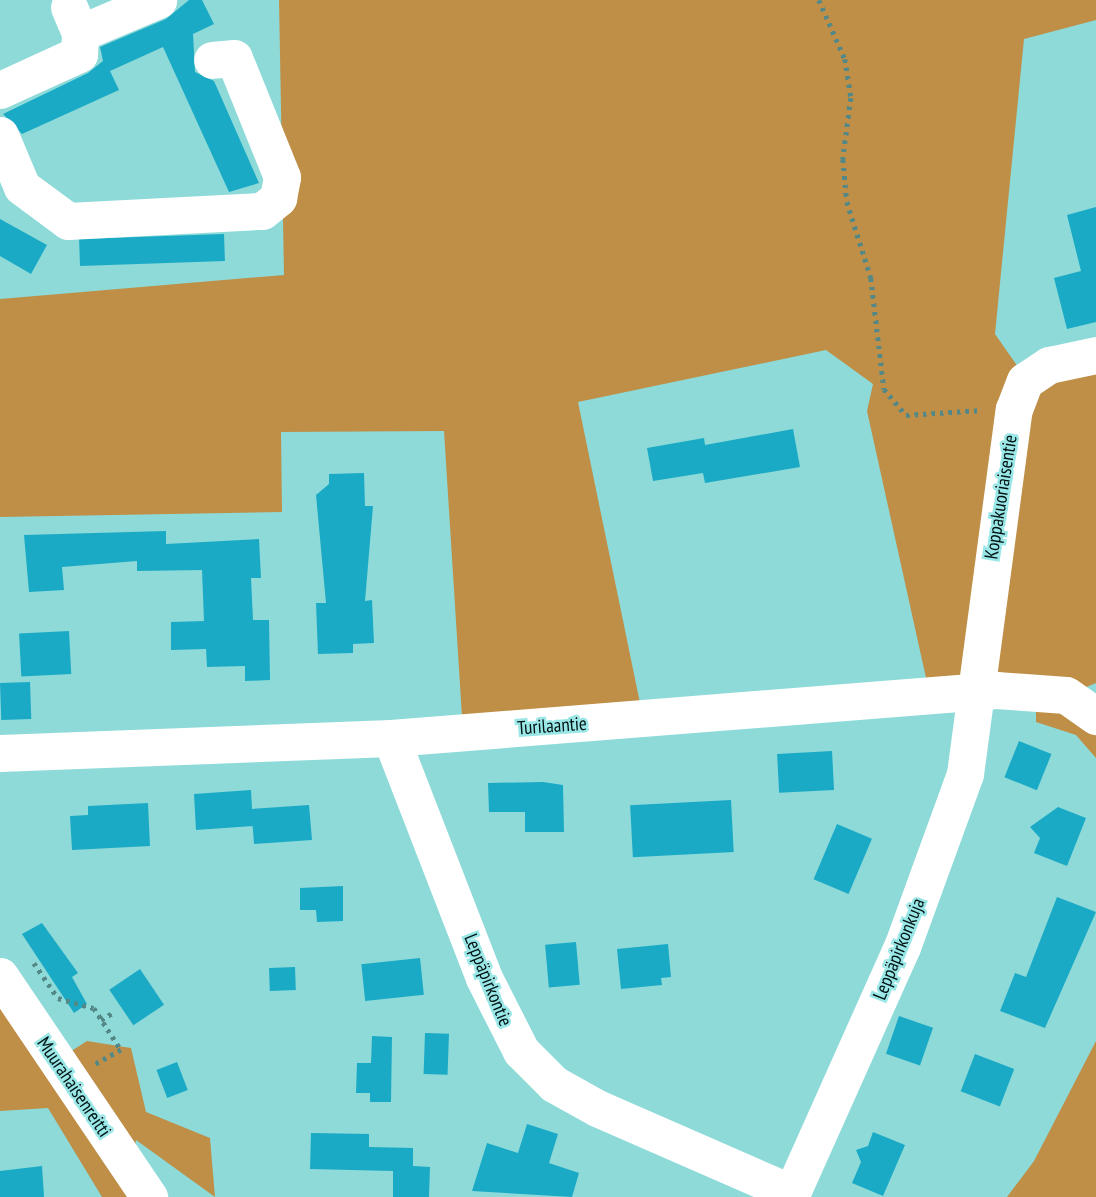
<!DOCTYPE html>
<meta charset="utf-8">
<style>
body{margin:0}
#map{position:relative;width:1096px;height:1197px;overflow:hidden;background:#8ddad9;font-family:"PT Sans Narrow",sans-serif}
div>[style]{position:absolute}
.green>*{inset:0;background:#bf8f47}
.building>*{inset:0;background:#1baac5;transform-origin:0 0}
.path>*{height:4.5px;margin-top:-2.25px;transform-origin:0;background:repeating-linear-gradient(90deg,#538887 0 3.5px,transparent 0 8.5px)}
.minor>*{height:37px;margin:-18.5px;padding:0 18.5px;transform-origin:18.5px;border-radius:18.5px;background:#fff}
span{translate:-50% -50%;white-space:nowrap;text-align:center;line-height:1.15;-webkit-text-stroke:5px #9ae7e7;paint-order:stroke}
.street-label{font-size:19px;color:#001212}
</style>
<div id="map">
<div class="green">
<i style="clip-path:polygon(279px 0,1096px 0,1096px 20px,1024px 39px,995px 334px,1034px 390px,1063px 375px,1096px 369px,1096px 683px,1084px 688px,1096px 696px,1096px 758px,1076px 735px,1036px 722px,1036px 690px,930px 696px,867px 411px,873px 384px,826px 350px,578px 402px,640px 703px,462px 717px,444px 431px,281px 432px,282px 512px,0 517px,0 299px,284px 275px)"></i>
<i style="clip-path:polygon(0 995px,48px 1066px,87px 1041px,131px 1048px,146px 1112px,210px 1138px,215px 1197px,136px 1140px,130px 1176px,142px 1197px,102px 1197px,48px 1108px,0 1111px)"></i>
<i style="clip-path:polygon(1096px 1041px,1096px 1197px,1007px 1197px,1034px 1161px)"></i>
</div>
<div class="building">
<i style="clip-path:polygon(189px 0,202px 0,214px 24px,193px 34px,195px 72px,214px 81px,259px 183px,229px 192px,163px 47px,110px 71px,119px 90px,22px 134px,3px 114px,88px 73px,103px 61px,100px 47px,166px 19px)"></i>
<i style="clip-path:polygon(1096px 207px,1096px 322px,1067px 329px,1054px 278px,1081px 271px,1067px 215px)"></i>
<i style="clip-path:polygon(0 219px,47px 245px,31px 274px,0 256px)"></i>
<i style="left:224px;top:234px;width:27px;height:145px;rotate:88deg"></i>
<i style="clip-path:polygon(793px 429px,800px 467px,705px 483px,703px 473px,653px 481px,647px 448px,704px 438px,705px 445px)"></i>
<i style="clip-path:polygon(364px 473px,365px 506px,373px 506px,365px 601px,372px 600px,374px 643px,353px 644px,353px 653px,318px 654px,316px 603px,326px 603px,316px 495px,329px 484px,329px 474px)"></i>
<i style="clip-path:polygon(166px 531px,166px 544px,259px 539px,261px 578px,251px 578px,253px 620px,269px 620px,270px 680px,245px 681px,245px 666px,207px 667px,206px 649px,171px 650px,171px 622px,204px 621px,202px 570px,137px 571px,137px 561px,62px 567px,64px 590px,29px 592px,24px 535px)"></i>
<i style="left:69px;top:631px;width:43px;height:50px;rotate:87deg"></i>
<i style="left:30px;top:682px;width:37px;height:30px;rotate:88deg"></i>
<i style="left:1019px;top:741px;width:35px;height:39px;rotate:22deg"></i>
<i style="left:832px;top:751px;width:39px;height:55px;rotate:87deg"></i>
<i style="clip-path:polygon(543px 782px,563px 785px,564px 832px,525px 832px,525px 812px,489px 812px,488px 783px)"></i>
<i style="clip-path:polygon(251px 790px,252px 809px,309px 805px,312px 840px,254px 844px,252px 817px,253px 826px,196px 830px,194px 794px)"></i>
<i style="left:731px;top:800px;width:52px;height:101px;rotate:87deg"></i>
<i style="clip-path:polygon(148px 803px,150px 846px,72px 850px,70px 816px,88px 815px,88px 806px)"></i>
<i style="clip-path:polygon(1058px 807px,1086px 818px,1067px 866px,1034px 853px,1040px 838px,1030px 827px)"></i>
<i style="left:837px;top:824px;width:38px;height:60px;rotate:23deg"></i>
<i style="clip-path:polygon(343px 886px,343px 921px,317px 922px,316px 910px,300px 910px,300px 888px)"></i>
<i style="clip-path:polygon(1057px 897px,1096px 912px,1045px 1028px,1000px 1011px,1015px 973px,1026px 977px)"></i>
<i style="clip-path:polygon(42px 923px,78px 973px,72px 977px,87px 1004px,74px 1013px,22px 934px)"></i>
<i style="left:576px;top:942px;width:43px;height:31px;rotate:85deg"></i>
<i style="clip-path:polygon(668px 944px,671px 977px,661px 978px,662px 985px,621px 989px,617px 949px)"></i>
<i style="left:420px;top:958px;width:37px;height:59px;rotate:84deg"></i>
<i style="left:295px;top:967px;width:23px;height:26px;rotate:88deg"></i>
<i style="left:140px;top:969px;width:43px;height:37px;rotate:56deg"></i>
<i style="left:899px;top:1016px;width:36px;height:40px;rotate:19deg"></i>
<i style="left:425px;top:1033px;width:24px;height:41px;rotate:2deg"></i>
<i style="clip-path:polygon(372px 1036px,392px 1037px,391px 1102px,370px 1102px,370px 1093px,356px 1093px,357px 1063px,371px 1063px)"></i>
<i style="left:975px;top:1054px;width:42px;height:40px;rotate:21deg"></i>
<i style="left:177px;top:1062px;width:30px;height:22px;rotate:69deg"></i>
<i style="clip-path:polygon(527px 1124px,558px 1134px,549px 1163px,579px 1173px,572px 1197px,472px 1191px,487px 1143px,518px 1153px)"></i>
<i style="clip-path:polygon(873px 1132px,905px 1145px,883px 1196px,852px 1183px,861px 1162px,856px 1150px,868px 1146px)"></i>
<i style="clip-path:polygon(311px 1133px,369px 1134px,369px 1147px,413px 1148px,413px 1166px,430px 1167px,429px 1197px,393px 1197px,393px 1171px,310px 1169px)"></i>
<i style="clip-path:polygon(42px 1166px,44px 1197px,0 1197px,0 1171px)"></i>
</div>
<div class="path">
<i style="left:819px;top:0;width:64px;rotate:66.2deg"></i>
<i style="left:845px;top:59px;width:39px;rotate:81deg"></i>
<i style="left:851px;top:98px;width:62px;rotate:97.5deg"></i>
<i style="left:843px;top:159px;width:43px;rotate:84.7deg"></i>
<i style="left:847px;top:202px;width:80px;rotate:72.5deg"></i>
<i style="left:871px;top:278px;width:112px;rotate:83.3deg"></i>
<i style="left:884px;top:389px;width:34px;rotate:50deg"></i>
<i style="left:906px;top:415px;width:76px;rotate:-3.8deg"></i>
<i style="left:34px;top:963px;width:42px;rotate:55.6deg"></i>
<i style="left:58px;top:998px;width:37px;rotate:16deg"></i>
<i style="left:94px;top:1008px;width:50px;rotate:57.3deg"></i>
<i style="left:121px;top:1050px;width:29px;rotate:151deg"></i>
<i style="left:101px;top:1020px;width:13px;rotate:-32deg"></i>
</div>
<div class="minor">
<i style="left:80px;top:33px;width:85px;rotate:-22.9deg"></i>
<i style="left:0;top:90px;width:87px;rotate:-24.5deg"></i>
<i style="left:79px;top:54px;width:21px;rotate:-87deg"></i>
<i style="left:80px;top:33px;width:28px;rotate:-113deg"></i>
<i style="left:0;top:135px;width:56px;rotate:67.1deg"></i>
<i style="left:22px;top:187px;width:57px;rotate:36.5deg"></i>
<i style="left:68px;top:221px;width:194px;rotate:-3deg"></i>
<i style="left:262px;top:211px;width:21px;rotate:-39deg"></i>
<i style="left:278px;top:198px;width:21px;rotate:-79deg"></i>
<i style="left:282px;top:177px;width:128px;rotate:-112deg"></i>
<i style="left:234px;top:58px;width:22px;rotate:175deg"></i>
<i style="left:391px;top:738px;width:257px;rotate:68.8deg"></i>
<i style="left:484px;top:978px;width:82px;rotate:63.1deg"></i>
<i style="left:521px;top:1051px;width:47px;rotate:45deg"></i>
<i style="left:554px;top:1084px;width:49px;rotate:29.2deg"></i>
<i style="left:597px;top:1108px;width:213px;rotate:23.6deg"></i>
<i style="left:0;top:753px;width:391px;rotate:-2.2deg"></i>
<i style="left:391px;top:738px;width:607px;rotate:-4.54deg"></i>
<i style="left:996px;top:690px;width:70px;rotate:4.1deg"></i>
<i style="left:1066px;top:695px;width:37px;rotate:35deg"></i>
<i style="left:0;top:976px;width:267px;rotate:56deg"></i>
<i style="left:790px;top:1197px;width:274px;rotate:-65.9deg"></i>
<i style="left:902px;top:947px;width:184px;rotate:-70deg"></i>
<i style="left:965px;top:774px;width:368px;rotate:-82.4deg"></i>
<i style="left:1014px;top:409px;width:30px;rotate:-69deg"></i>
<i style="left:1025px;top:381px;width:29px;rotate:-34deg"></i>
<i style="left:1049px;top:365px;width:48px;rotate:-12deg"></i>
</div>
<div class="street-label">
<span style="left:1001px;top:497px;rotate:-81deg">Koppakuoriaisentie</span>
<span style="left:552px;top:726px;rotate:-4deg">Turilaantie</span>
<span style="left:899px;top:949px;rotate:-68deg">Leppäpirkonkuja</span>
<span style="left:488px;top:980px;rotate:68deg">Leppäpirkontie</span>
<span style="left:74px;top:1087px;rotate:56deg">Muurahaisenreitti</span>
</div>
</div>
